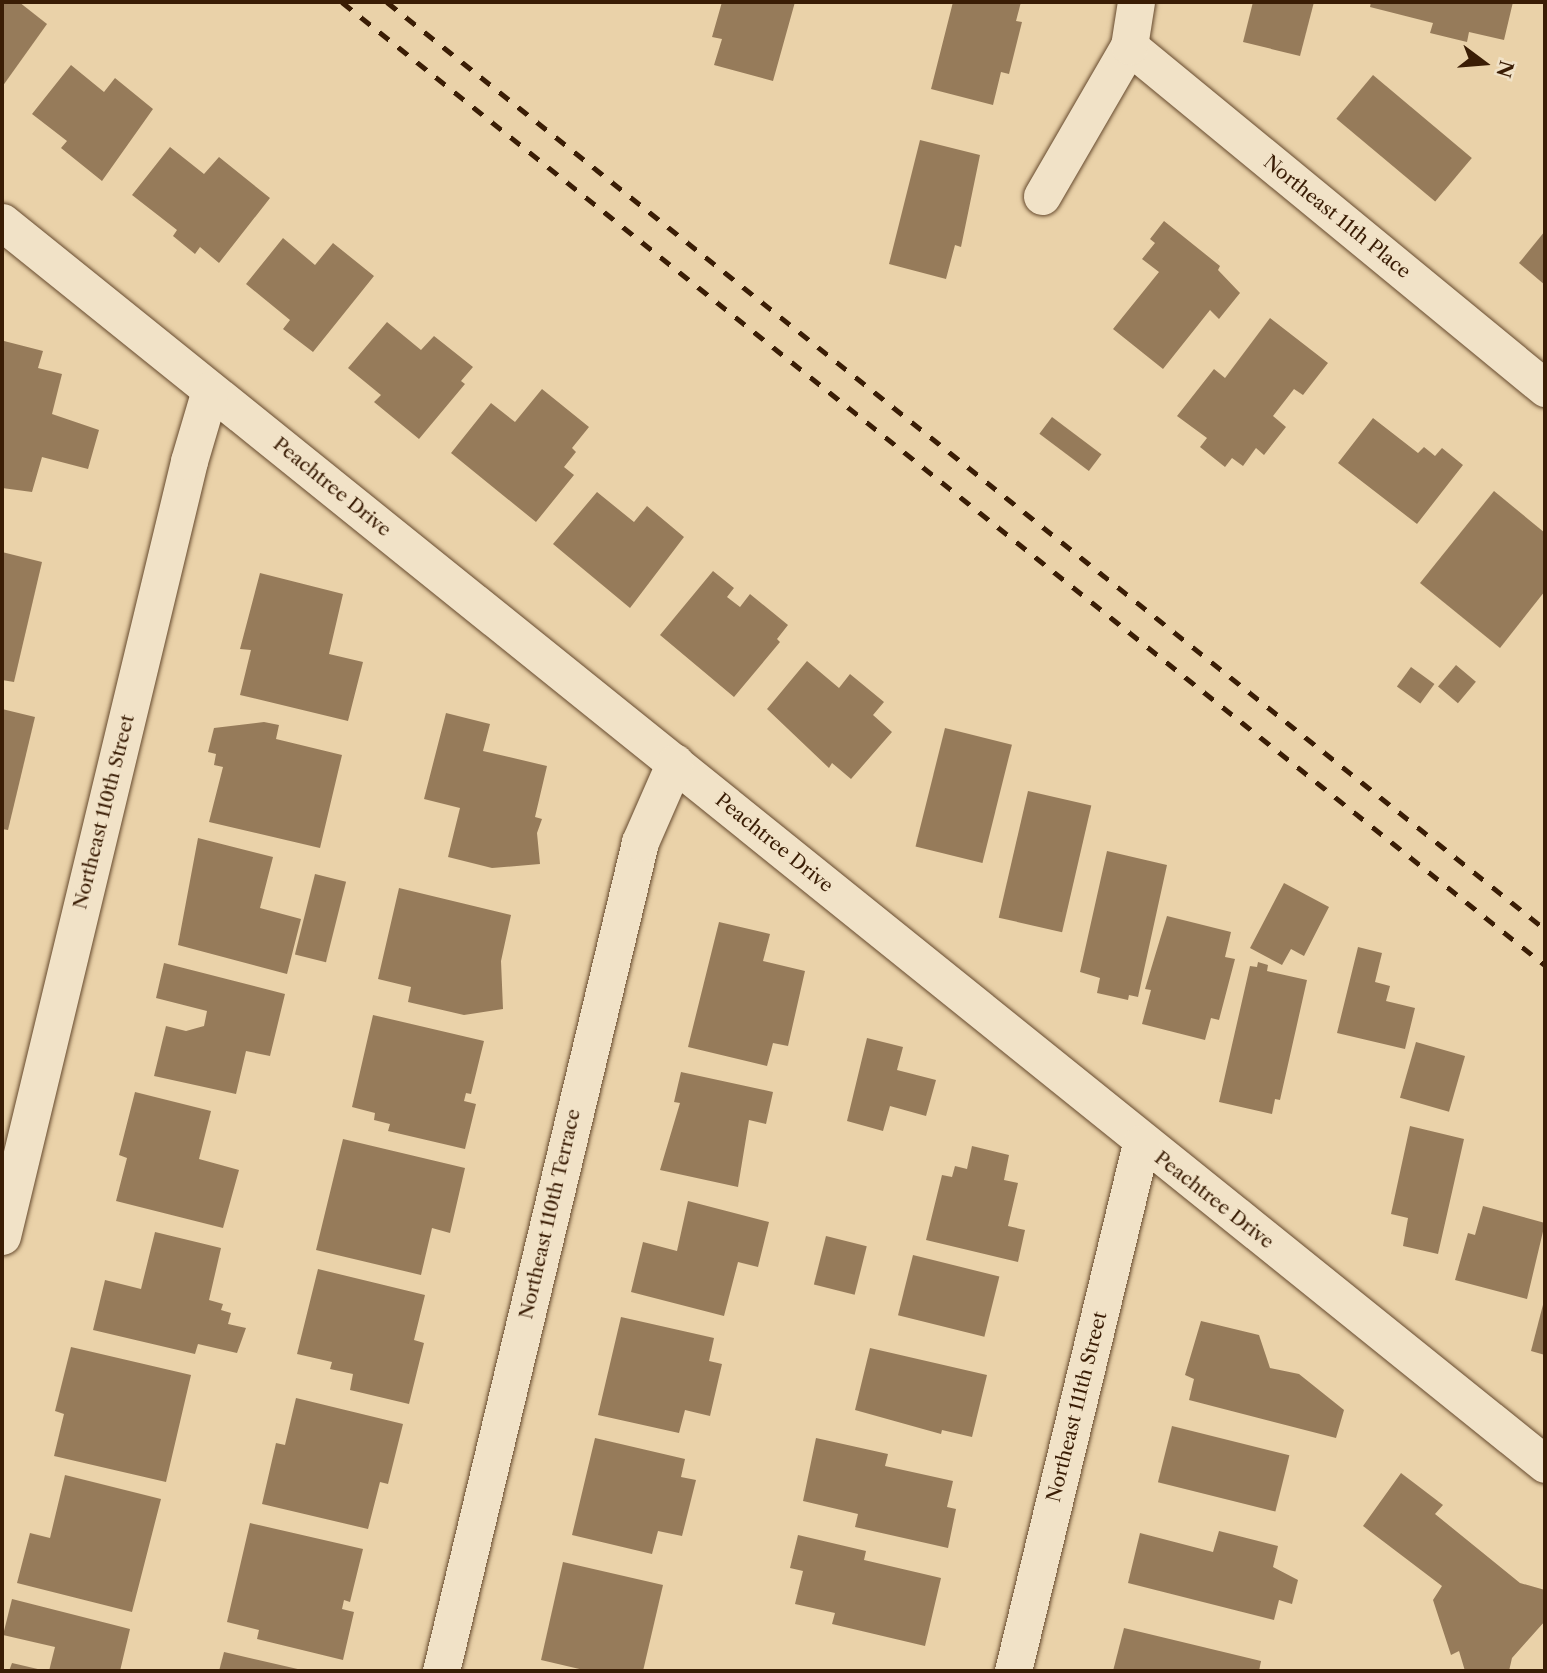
<!DOCTYPE html>
<style>
body{margin:0}
#map{position:relative;width:1547px;height:1673px;overflow:hidden;background:#ead2a9;font-family:"Libre Caslon Text",serif}
div>[style]{position:absolute}
.building>*{inset:0;background:#967b5a;transform-origin:0 0}
.roads{filter:drop-shadow(0 0 2px #664a2e) drop-shadow(0 0 2px #664a2e)}
.street>*{height:37px;margin:-18.5px;padding:0 18.5px;transform-origin:18.5px;border-radius:18.5px;background:#f1e2c7}
.rail>*{height:5px;margin-top:-2.5px;transform-origin:0;background:repeating-linear-gradient(90deg,#3a1d05 0 12px,transparent 0 24px)}
span{translate:-50% -50%;white-space:nowrap;text-align:center;line-height:1.15;-webkit-text-stroke:5px #f1e2c7;paint-order:stroke}
.street-label{font-size:19px;color:#3a1d05}
.frame{position:absolute;inset:0;border:4px solid #3a1d05;pointer-events:none}
.north{position:absolute;left:1449px;top:28px;width:70px;height:70px;-webkit-text-stroke:5px #f1e2c7;paint-order:stroke;rotate:106deg;font-size:19px;font-weight:700;line-height:28px;text-align:center;color:#3a1d05}
.north::after{content:'';display:block;margin:auto;width:24px;height:32px;background:#3a1d05;clip-path:polygon(50% 0,100% 100%,50% 72%,0 100%)}
</style>
<div id="map">
<div class="building">
<i style="clip-path:polygon(2px 2px,19px 2px,47px 24px,2px 87px)"></i>
<i style="clip-path:polygon(722px 2px,795px 2px,773px 81px,714px 65px,722px 39px,712px 37px)"></i>
<i style="clip-path:polygon(953px 2px,1021px 2px,1016px 21px,1022px 22px,1009px 74px,1001px 72px,993px 105px,931px 89px)"></i>
<i style="clip-path:polygon(1253px 2px,1314px 2px,1300px 56px,1243px 42px)"></i>
<i style="clip-path:polygon(1371px 2px,1513px 2px,1504px 40px,1469px 32px,1467px 42px,1430px 33px,1433px 23px,1370px 7px)"></i>
<i style="clip-path:polygon(71px 65px,104px 92px,115px 78px,153px 109px,102px 181px,61px 148px,67px 141px,32px 114px)"></i>
<i style="left:1373px;top:75px;width:129px;height:57px;rotate:40deg"></i>
<i style="clip-path:polygon(920px 140px,980px 155px,961px 247px,955px 245px,946px 279px,889px 264px)"></i>
<i style="clip-path:polygon(170px 147px,204px 174px,219px 157px,270px 198px,219px 263px,200px 247px,195px 254px,173px 236px,177px 230px,132px 195px)"></i>
<i style="clip-path:polygon(1164px 221px,1220px 266px,1218px 270px,1240px 293px,1219px 319px,1210px 310px,1163px 369px,1113px 329px,1159px 272px,1142px 259px,1155px 243px,1150px 239px)"></i>
<i style="clip-path:polygon(1545px 231px,1545px 285px,1519px 263px)"></i>
<i style="clip-path:polygon(283px 238px,315px 265px,333px 243px,374px 276px,313px 352px,283px 329px,290px 320px,246px 284px)"></i>
<i style="clip-path:polygon(1270px 318px,1328px 363px,1303px 395px,1294px 389px,1273px 416px,1286px 427px,1264px 455px,1256px 448px,1243px 466px,1232px 458px,1225px 467px,1200px 447px,1207px 438px,1177px 416px,1214px 369px,1225px 378px)"></i>
<i style="clip-path:polygon(387px 322px,421px 350px,434px 336px,473px 367px,461px 381px,465px 384px,419px 439px,374px 402px,381px 395px,348px 368px)"></i>
<i style="clip-path:polygon(4px 341px,43px 351px,38px 368px,62px 374px,52px 414px,99px 430px,88px 469px,42px 457px,32px 492px,2px 488px)"></i>
<i style="clip-path:polygon(542px 389px,589px 427px,572px 448px,576px 452px,564px 467px,574px 475px,536px 522px,451px 453px,491px 403px,515px 422px)"></i>
<i style="left:1052px;top:417px;width:62px;height:21px;rotate:37deg"></i>
<i style="clip-path:polygon(1373px 418px,1418px 453px,1424px 447px,1435px 456px,1442px 448px,1463px 465px,1417px 524px,1338px 463px)"></i>
<i style="clip-path:polygon(1494px 491px,1545px 533px,1545px 591px,1500px 648px,1420px 583px)"></i>
<i style="clip-path:polygon(597px 492px,634px 522px,647px 506px,684px 537px,630px 608px,553px 544px)"></i>
<i style="clip-path:polygon(2px 552px,42px 562px,14px 682px,2px 680px)"></i>
<i style="clip-path:polygon(713px 571px,734px 588px,727px 597px,740px 607px,750px 594px,788px 625px,777px 639px,780px 642px,734px 697px,660px 635px)"></i>
<i style="clip-path:polygon(260px 573px,343px 594px,329px 654px,363px 662px,348px 721px,240px 695px,251px 650px,240px 649px)"></i>
<i style="clip-path:polygon(807px 661px,839px 688px,850px 674px,884px 702px,873px 715px,892px 732px,851px 779px,832px 763px,829px 768px,767px 709px)"></i>
<i style="left:1456px;top:665px;width:26px;height:28px;rotate:40deg"></i>
<i style="left:1411px;top:667px;width:29px;height:24px;rotate:36deg"></i>
<i style="clip-path:polygon(2px 709px,35px 717px,8px 830px,2px 829px)"></i>
<i style="clip-path:polygon(446px 713px,490px 724px,483px 751px,547px 766px,535px 817px,542px 819px,537px 833px,540px 864px,492px 868px,448px 857px,460px 808px,424px 799px)"></i>
<i style="clip-path:polygon(264px 722px,279px 725px,276px 739px,342px 755px,320px 848px,209px 822px,223px 767px,214px 765px,216px 754px,208px 752px,214px 728px)"></i>
<i style="left:945px;top:728px;width:69px;height:122px;rotate:14deg"></i>
<i style="left:1028px;top:791px;width:65px;height:130px;rotate:13deg"></i>
<i style="clip-path:polygon(198px 838px,273px 857px,260px 908px,301px 919px,287px 974px,178px 945px)"></i>
<i style="clip-path:polygon(1107px 851px,1167px 865px,1138px 997px,1129px 995px,1128px 1000px,1097px 993px,1100px 978px,1080px 972px)"></i>
<i style="left:315px;top:874px;width:32px;height:83px;rotate:14deg"></i>
<i style="clip-path:polygon(1284px 883px,1329px 907px,1304px 956px,1291px 949px,1282px 965px,1250px 948px)"></i>
<i style="clip-path:polygon(399px 888px,511px 915px,501px 961px,503px 1009px,464px 1015px,408px 1002px,411px 987px,378px 979px)"></i>
<i style="clip-path:polygon(1167px 916px,1231px 932px,1225px 957px,1235px 959px,1219px 1020px,1211px 1018px,1205px 1040px,1142px 1024px,1151px 990px,1145px 989px)"></i>
<i style="clip-path:polygon(719px 922px,770px 934px,763px 961px,805px 971px,788px 1046px,773px 1043px,767px 1066px,688px 1047px)"></i>
<i style="clip-path:polygon(1358px 947px,1382px 953px,1375px 982px,1390px 986px,1386px 1001px,1415px 1008px,1405px 1049px,1337px 1033px)"></i>
<i style="clip-path:polygon(1258px 962px,1268px 965px,1267px 971px,1307px 980px,1280px 1100px,1275px 1099px,1272px 1114px,1219px 1102px,1250px 966px,1257px 967px)"></i>
<i style="clip-path:polygon(164px 963px,285px 994px,270px 1056px,246px 1051px,236px 1094px,154px 1076px,166px 1026px,186px 1031px,204px 1026px,207px 1011px,156px 998px)"></i>
<i style="clip-path:polygon(373px 1015px,484px 1041px,471px 1094px,466px 1093px,464px 1101px,476px 1104px,465px 1149px,388px 1131px,390px 1124px,374px 1120px,375px 1113px,352px 1107px)"></i>
<i style="clip-path:polygon(867px 1038px,903px 1047px,897px 1070px,936px 1080px,926px 1116px,890px 1106px,883px 1131px,847px 1121px)"></i>
<i style="left:1416px;top:1042px;width:51px;height:58px;rotate:16deg"></i>
<i style="clip-path:polygon(681px 1072px,773px 1092px,766px 1124px,749px 1120px,738px 1187px,660px 1170px,680px 1103px,674px 1102px)"></i>
<i style="clip-path:polygon(135px 1092px,211px 1111px,199px 1159px,239px 1170px,223px 1228px,116px 1201px,127px 1158px,119px 1155px)"></i>
<i style="clip-path:polygon(1410px 1126px,1464px 1139px,1438px 1254px,1403px 1246px,1408px 1218px,1391px 1214px)"></i>
<i style="clip-path:polygon(343px 1139px,465px 1168px,450px 1233px,432px 1228px,421px 1275px,316px 1250px)"></i>
<i style="clip-path:polygon(972px 1146px,1009px 1155px,1004px 1180px,1018px 1183px,1008px 1226px,1025px 1230px,1018px 1262px,926px 1240px,942px 1175px,952px 1177px,955px 1166px,967px 1169px)"></i>
<i style="clip-path:polygon(688px 1201px,769px 1222px,758px 1267px,738px 1262px,724px 1316px,631px 1292px,643px 1242px,677px 1251px)"></i>
<i style="clip-path:polygon(1483px 1206px,1545px 1223px,1527px 1299px,1455px 1280px,1468px 1233px,1475px 1235px)"></i>
<i style="clip-path:polygon(155px 1232px,221px 1248px,209px 1300px,223px 1304px,221px 1310px,231px 1313px,228px 1324px,246px 1328px,237px 1353px,198px 1344px,195px 1354px,93px 1330px,105px 1280px,141px 1289px)"></i>
<i style="left:826px;top:1236px;width:42px;height:50px;rotate:14deg"></i>
<i style="left:913px;top:1255px;width:89px;height:62px;rotate:14deg"></i>
<i style="clip-path:polygon(318px 1269px,425px 1295px,414px 1340px,424px 1343px,409px 1404px,350px 1390px,353px 1374px,330px 1369px,332px 1362px,297px 1354px)"></i>
<i style="clip-path:polygon(1545px 1297px,1545px 1355px,1531px 1351px)"></i>
<i style="clip-path:polygon(621px 1317px,714px 1338px,709px 1361px,722px 1364px,710px 1416px,685px 1410px,679px 1433px,598px 1415px)"></i>
<i style="clip-path:polygon(1201px 1321px,1259px 1335px,1270px 1368px,1299px 1374px,1344px 1410px,1336px 1438px,1189px 1400px,1194px 1379px,1185px 1375px)"></i>
<i style="clip-path:polygon(71px 1347px,191px 1375px,166px 1482px,54px 1456px,64px 1414px,55px 1411px)"></i>
<i style="clip-path:polygon(870px 1348px,987px 1375px,972px 1437px,942px 1430px,941px 1434px,855px 1410px)"></i>
<i style="clip-path:polygon(296px 1398px,403px 1424px,388px 1484px,380px 1482px,368px 1529px,262px 1504px,276px 1443px,285px 1445px)"></i>
<i style="left:1172px;top:1426px;width:121px;height:58px;rotate:14deg"></i>
<i style="clip-path:polygon(595px 1438px,685px 1459px,681px 1477px,696px 1480px,682px 1536px,658px 1531px,652px 1554px,572px 1535px)"></i>
<i style="clip-path:polygon(816px 1438px,888px 1454px,885px 1466px,953px 1481px,947px 1507px,956px 1509px,948px 1548px,855px 1527px,858px 1514px,803px 1501px)"></i>
<i style="clip-path:polygon(1401px 1473px,1443px 1505px,1435px 1514px,1520px 1583px,1545px 1590px,1545px 1621px,1512px 1658px,1509px 1671px,1465px 1671px,1459px 1651px,1451px 1655px,1433px 1600px,1442px 1586px,1363px 1526px)"></i>
<i style="clip-path:polygon(65px 1475px,161px 1499px,132px 1612px,17px 1583px,30px 1533px,50px 1538px)"></i>
<i style="clip-path:polygon(250px 1523px,363px 1549px,350px 1602px,344px 1600px,342px 1609px,354px 1612px,343px 1660px,257px 1639px,259px 1630px,227px 1622px)"></i>
<i style="clip-path:polygon(1219px 1531px,1278px 1546px,1273px 1567px,1298px 1580px,1292px 1604px,1279px 1600px,1274px 1620px,1128px 1583px,1140px 1533px,1213px 1552px)"></i>
<i style="clip-path:polygon(798px 1535px,866px 1551px,864px 1560px,941px 1578px,925px 1646px,832px 1624px,835px 1613px,795px 1604px,803px 1571px,790px 1568px)"></i>
<i style="clip-path:polygon(563px 1562px,663px 1585px,643px 1671px,588px 1671px,541px 1660px)"></i>
<i style="clip-path:polygon(12px 1599px,130px 1629px,120px 1671px,49px 1671px,55px 1647px,3px 1635px)"></i>
<i style="clip-path:polygon(1124px 1628px,1261px 1661px,1259px 1671px,1113px 1671px)"></i>
<i style="clip-path:polygon(224px 1652px,302px 1670px,302px 1671px,219px 1671px)"></i>
<i style="clip-path:polygon(12px 1663px,42px 1670px,42px 1671px,9px 1671px)"></i>
</div>
<div class="roads">
<div class="street">
<i style="left:1129px;top:46px;width:539px;rotate:39.42deg"></i>
<i style="left:1042px;top:196px;width:173px;rotate:-59.9deg"></i>
<i style="left:1129px;top:46px;width:45px;rotate:-81deg"></i>
<i style="left:2px;top:222px;width:1981px;rotate:38.83deg"></i>
<i style="left:2px;top:1236px;width:797px;rotate:-76.43deg"></i>
<i style="left:189px;top:461px;width:74px;rotate:-73.5deg"></i>
<i style="left:441px;top:1671px;width:853px;rotate:-76.5deg"></i>
<i style="left:640px;top:842px;width:87px;rotate:-66.4deg"></i>
<i style="left:1013px;top:1671px;width:543px;rotate:-76.37deg"></i>
</div>
</div>
<div class="rail">
<i style="left:342px;top:2px;width:1541px;rotate:38.68deg"></i>
<i style="left:387px;top:2px;width:1483px;rotate:38.68deg"></i>
</div>
<div class="street-label">
<span style="left:1337px;top:217px;rotate:39deg">Northeast 11th Place</span>
<span style="left:332px;top:487px;rotate:39deg">Peachtree Drive</span>
<span style="left:104px;top:812px;rotate:-76deg">Northeast 110th Street</span>
<span style="left:774px;top:843px;rotate:39deg">Peachtree Drive</span>
<span style="left:1214px;top:1200px;rotate:38deg">Peachtree Drive</span>
<span style="left:550px;top:1214px;rotate:-77deg">Northeast 110th Terrace</span>
<span style="left:1077px;top:1407px;rotate:-76deg">Northeast 111th Street</span>
</div>
<div class="frame"></div>
<div class="north">N</div>
</div>
